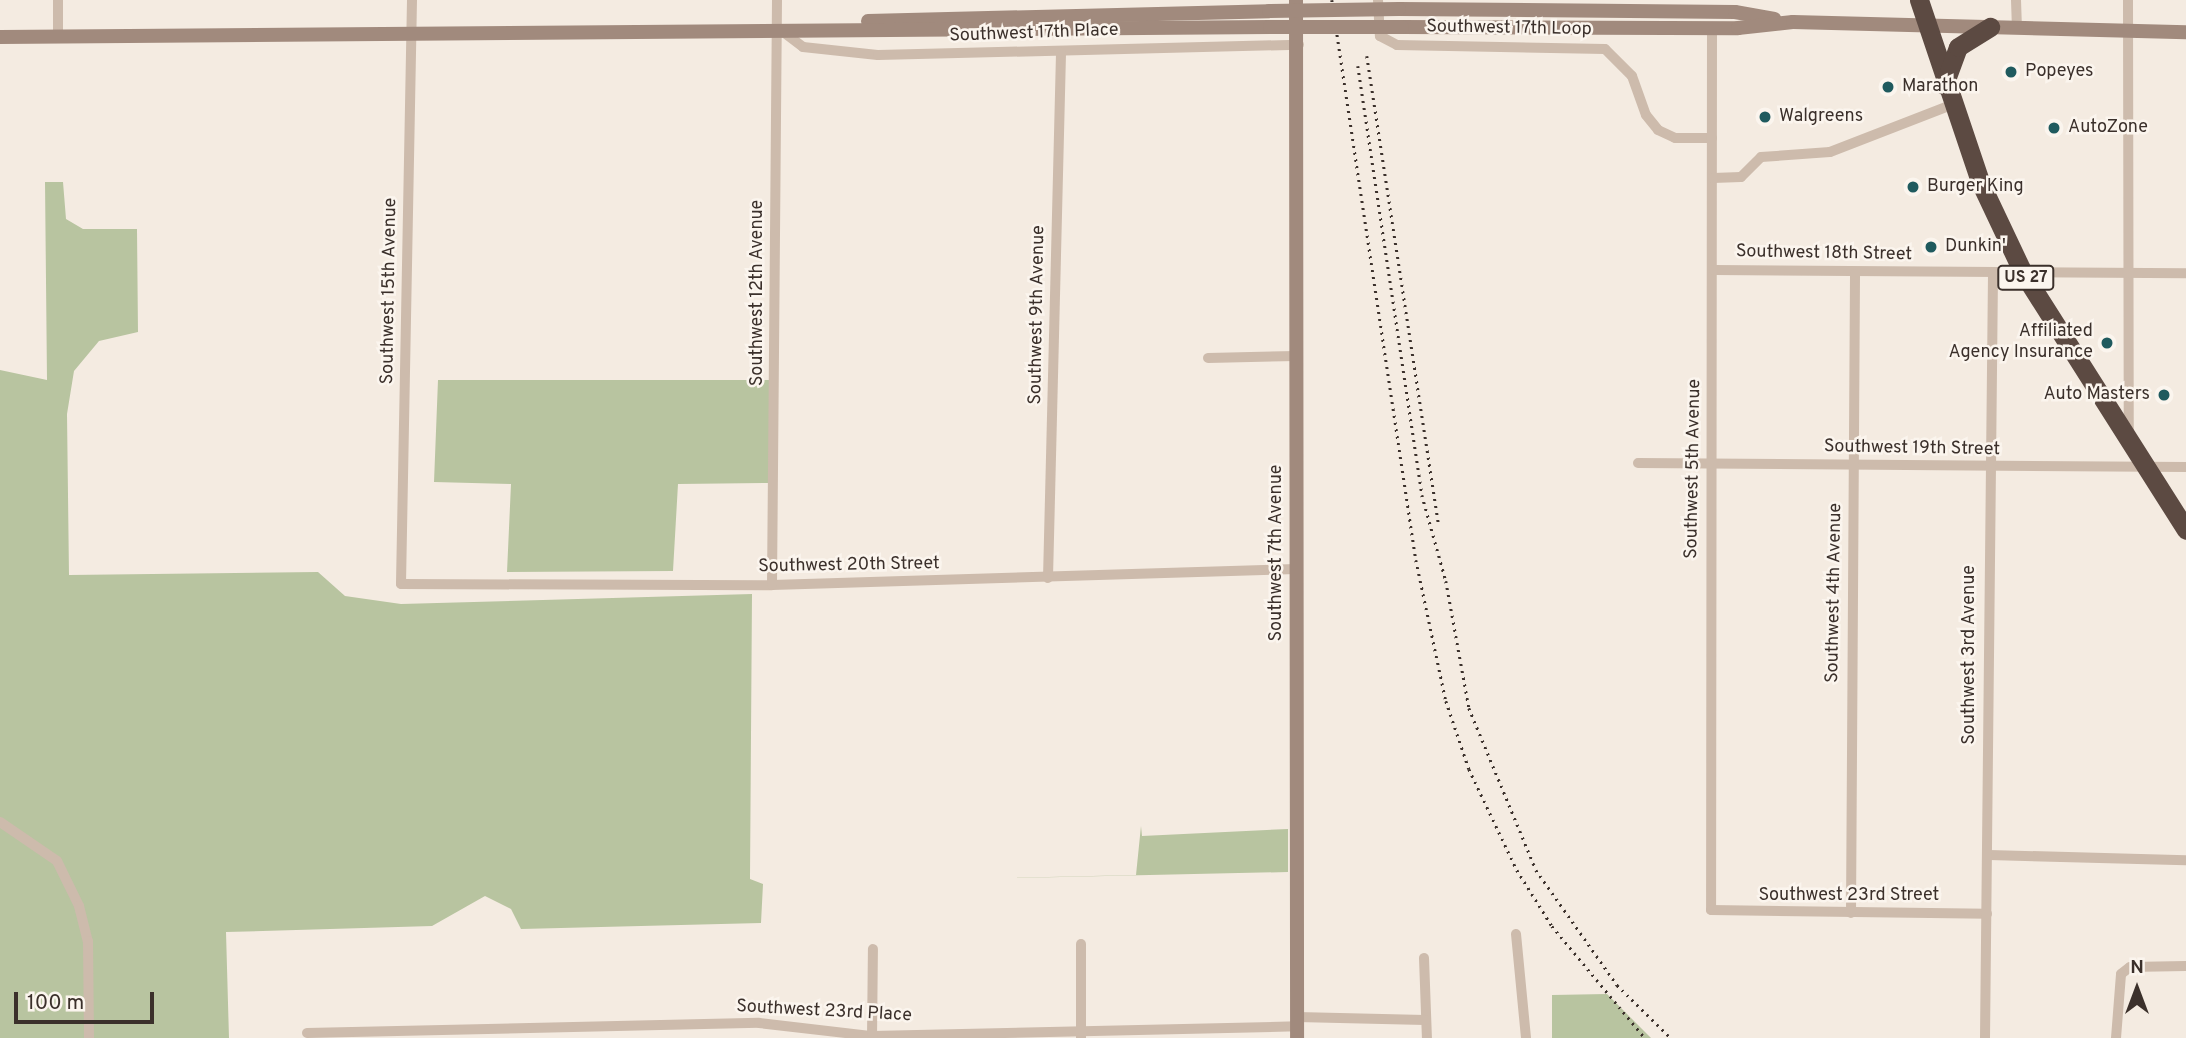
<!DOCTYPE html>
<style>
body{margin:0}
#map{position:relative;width:2186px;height:1038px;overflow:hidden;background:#f4ebe1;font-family:Overpass,sans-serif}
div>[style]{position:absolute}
.green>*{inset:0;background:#b8c4a0}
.street>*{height:10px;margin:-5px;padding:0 5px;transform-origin:5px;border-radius:5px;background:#cdbbac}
.secondary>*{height:14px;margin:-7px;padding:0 7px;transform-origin:7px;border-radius:7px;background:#a18a7d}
.highway>*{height:19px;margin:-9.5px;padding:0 9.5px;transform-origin:9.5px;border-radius:9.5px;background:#5c4a42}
.rail>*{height:2.5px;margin-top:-1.25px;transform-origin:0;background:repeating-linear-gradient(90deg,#3b302b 0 2px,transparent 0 7px)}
.secondary-bridge>*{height:14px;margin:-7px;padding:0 7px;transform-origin:7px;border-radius:7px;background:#a18a7d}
.dots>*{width:19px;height:19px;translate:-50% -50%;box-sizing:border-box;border:4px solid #fbf5ee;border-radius:50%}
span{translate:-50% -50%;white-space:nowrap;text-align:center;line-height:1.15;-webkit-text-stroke:5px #fbf5ee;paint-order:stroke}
.shield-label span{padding:2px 5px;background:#fbf5ee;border:2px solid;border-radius:5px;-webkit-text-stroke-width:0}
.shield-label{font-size:16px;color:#3b302b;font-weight:700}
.street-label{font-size:18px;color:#3b302b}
.poi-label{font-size:18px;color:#3b302b}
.left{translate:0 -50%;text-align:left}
.right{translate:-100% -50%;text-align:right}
.north{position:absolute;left:2102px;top:954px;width:70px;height:70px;-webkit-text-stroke:5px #fbf5ee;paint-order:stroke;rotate:0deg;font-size:19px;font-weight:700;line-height:28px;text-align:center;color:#3b302b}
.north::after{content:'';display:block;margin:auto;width:24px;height:32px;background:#3b302b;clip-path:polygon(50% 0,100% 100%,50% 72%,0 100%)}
.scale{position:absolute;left:14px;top:992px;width:140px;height:32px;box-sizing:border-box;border:4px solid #3b302b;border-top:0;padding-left:9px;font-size:21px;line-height:24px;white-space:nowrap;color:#3b302b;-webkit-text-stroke:5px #fbf5ee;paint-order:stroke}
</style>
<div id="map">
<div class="green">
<i style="clip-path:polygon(45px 182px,63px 182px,66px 219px,83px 229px,137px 229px,138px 332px,99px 341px,74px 371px,67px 414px,69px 575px,318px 572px,345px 596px,401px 604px,752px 594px,750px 879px,763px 884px,761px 923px,521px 929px,511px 909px,485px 896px,432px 926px,226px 932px,229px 1038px,0 1038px,0 370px,47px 380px)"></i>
<i style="clip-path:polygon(438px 380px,772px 380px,769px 483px,678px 484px,673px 571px,507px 572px,511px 484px,434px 482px)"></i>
<i style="clip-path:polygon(1141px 826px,1142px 836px,1288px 829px,1288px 872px,964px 879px,1136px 875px)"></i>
<i style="clip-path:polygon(1607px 994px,1651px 1038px,1552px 1038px,1552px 995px)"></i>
</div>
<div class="street">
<i style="left:412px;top:0;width:584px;rotate:91.08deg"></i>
<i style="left:401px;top:584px;width:371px;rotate:0.2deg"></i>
<i style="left:772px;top:585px;width:525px;rotate:-1.75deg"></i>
<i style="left:1378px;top:0;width:36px;rotate:87deg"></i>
<i style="left:1380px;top:36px;width:19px;rotate:28deg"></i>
<i style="left:1397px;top:45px;width:208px;rotate:1.1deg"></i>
<i style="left:1605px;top:49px;width:38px;rotate:45deg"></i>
<i style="left:1632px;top:76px;width:41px;rotate:70.3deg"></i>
<i style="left:1646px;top:115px;width:19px;rotate:51deg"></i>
<i style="left:1658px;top:130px;width:19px;rotate:25deg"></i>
<i style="left:1675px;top:138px;width:37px"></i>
<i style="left:2016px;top:0;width:28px;rotate:88deg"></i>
<i style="left:2128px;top:0;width:434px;rotate:89.9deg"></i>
<i style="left:1712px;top:28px;width:882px;rotate:90.06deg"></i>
<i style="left:1711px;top:910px;width:276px;rotate:0.8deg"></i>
<i style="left:782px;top:31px;width:26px;rotate:37deg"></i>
<i style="left:803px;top:47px;width:75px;rotate:6.1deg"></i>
<i style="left:878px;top:55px;width:421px;rotate:-1.4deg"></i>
<i style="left:58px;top:37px;width:37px;rotate:-90deg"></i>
<i style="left:1713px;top:178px;width:28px;rotate:-2deg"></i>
<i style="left:1741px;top:177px;width:28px;rotate:-45deg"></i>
<i style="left:1761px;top:157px;width:69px;rotate:-4.1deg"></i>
<i style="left:1830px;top:152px;width:130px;rotate:-21.2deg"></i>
<i style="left:1714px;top:270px;width:472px;rotate:0.4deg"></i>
<i style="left:1208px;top:358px;width:88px;rotate:-1.3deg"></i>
<i style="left:1638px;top:463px;width:548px;rotate:0.42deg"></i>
<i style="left:1048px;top:578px;width:526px;rotate:-88.58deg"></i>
<i style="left:772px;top:585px;width:585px;rotate:-89.51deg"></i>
<i style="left:0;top:822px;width:69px;rotate:34.4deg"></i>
<i style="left:57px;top:861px;width:50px;rotate:63.9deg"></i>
<i style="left:79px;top:906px;width:36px;rotate:76deg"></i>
<i style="left:88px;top:941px;width:97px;rotate:89.4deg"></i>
<i style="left:1989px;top:855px;width:197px;rotate:1.5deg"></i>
<i style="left:1851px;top:913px;width:639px;rotate:-89.64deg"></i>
<i style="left:1516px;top:934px;width:104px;rotate:84.5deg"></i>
<i style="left:1424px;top:958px;width:80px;rotate:87.9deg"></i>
<i style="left:1297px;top:1017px;width:128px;rotate:1.3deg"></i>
<i style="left:307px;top:1033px;width:452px;rotate:-1.3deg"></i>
<i style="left:759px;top:1023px;width:114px;rotate:6.6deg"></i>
<i style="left:872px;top:1036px;width:425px;rotate:-1.3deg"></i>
<i style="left:872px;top:1038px;width:89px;rotate:-89.4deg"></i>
<i style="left:1081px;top:1038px;width:94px;rotate:-90deg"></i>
<i style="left:1985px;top:1038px;width:766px;rotate:-89.4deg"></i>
<i style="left:2116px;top:1038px;width:64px;rotate:-85.5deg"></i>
<i style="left:2121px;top:974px;width:11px;rotate:-38deg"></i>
<i style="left:2130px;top:967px;width:56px;rotate:-1deg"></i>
</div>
<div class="secondary">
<i style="left:1296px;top:0;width:1038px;rotate:89.94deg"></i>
<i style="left:1399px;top:9px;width:336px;rotate:0.5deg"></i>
<i style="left:1735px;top:12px;width:40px;rotate:10deg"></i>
<i style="left:868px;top:21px;width:401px;rotate:-1.4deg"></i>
<i style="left:1402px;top:27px;width:336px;rotate:0.2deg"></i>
<i style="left:1738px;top:28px;width:55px;rotate:-6.2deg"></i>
<i style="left:1793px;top:22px;width:393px;rotate:1.5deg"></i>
<i style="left:0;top:37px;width:1270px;rotate:-0.45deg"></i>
</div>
<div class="highway">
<i style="left:1919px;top:0;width:194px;rotate:71.4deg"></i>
<i style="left:1981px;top:184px;width:98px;rotate:64.7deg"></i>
<i style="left:2023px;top:273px;width:304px;rotate:57.6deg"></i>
<i style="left:1944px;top:85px;width:40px;rotate:-69.8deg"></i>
<i style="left:1958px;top:47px;width:38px;rotate:-32deg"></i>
</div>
<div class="rail">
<i style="left:1332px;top:0;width:566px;rotate:81.47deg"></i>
<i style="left:1416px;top:560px;width:144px;rotate:78deg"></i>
<i style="left:1446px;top:701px;width:72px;rotate:71.3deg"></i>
<i style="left:1469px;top:769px;width:112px;rotate:64.6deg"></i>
<i style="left:1517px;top:870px;width:66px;rotate:58deg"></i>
<i style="left:1552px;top:926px;width:146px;rotate:50.3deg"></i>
<i style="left:1367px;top:56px;width:476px;rotate:81.3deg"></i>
<i style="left:1358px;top:66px;width:434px;rotate:81.5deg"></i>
<i style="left:1422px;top:495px;width:89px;rotate:74.4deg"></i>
<i style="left:1446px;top:581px;width:129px;rotate:79.7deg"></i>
<i style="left:1469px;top:708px;width:175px;rotate:67.5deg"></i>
<i style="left:1536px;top:870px;width:141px;rotate:54.8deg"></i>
<i style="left:1617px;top:985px;width:76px;rotate:44.5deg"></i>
</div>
<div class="secondary-bridge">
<i style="left:1269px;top:11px;width:130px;rotate:-0.9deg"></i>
<i style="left:1270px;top:27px;width:132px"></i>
</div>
<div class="dots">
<i style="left:2011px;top:72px;background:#1f5a5e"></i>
<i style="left:1888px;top:87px;background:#1f5a5e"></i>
<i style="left:1765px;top:117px;background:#1f5a5e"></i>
<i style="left:2054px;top:128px;background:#1f5a5e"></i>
<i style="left:1913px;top:187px;background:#1f5a5e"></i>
<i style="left:1931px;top:247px;background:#1f5a5e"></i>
<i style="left:2107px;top:343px;background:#1f5a5e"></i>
<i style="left:2164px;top:395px;background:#1f5a5e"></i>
</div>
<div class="shield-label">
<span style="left:2026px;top:278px">US 27</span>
</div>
<div class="street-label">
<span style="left:1509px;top:29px;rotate:1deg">Southwest 17th Loop</span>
<span style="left:1034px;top:34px;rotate:-2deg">Southwest 17th Place</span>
<span style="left:1824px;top:254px;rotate:1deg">Southwest 18th Street</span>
<span style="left:390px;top:291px;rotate:-89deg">Southwest 15th Avenue</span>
<span style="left:758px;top:293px;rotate:-90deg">Southwest 12th Avenue</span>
<span style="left:1038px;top:315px;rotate:-89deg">Southwest 9th Avenue</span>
<span style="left:1912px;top:449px;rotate:1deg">Southwest 19th Street</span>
<span style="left:1694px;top:469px;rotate:-89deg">Southwest 5th Avenue</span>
<span style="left:1277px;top:553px;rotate:-90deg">Southwest 7th Avenue</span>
<span style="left:849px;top:566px;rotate:-1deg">Southwest 20th Street</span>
<span style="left:1835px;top:593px;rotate:-89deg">Southwest 4th Avenue</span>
<span style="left:1970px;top:655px;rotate:-90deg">Southwest 3rd Avenue</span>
<span style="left:1849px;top:896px">Southwest 23rd Street</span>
<span style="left:824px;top:1012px;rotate:3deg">Southwest 23rd Place</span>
</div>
<div class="poi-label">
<span class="left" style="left:2025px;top:72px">Popeyes</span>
<span class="left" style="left:1902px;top:87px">Marathon</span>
<span class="left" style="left:1779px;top:117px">Walgreens</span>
<span class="left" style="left:2068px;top:128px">AutoZone</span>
<span class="left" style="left:1927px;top:187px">Burger King</span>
<span class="left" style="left:1945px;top:247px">Dunkin'</span>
<span class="right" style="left:2093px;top:343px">Affiliated<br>Agency Insurance</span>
<span class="right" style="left:2150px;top:395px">Auto Masters</span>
</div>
<div class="north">N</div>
<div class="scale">100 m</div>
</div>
